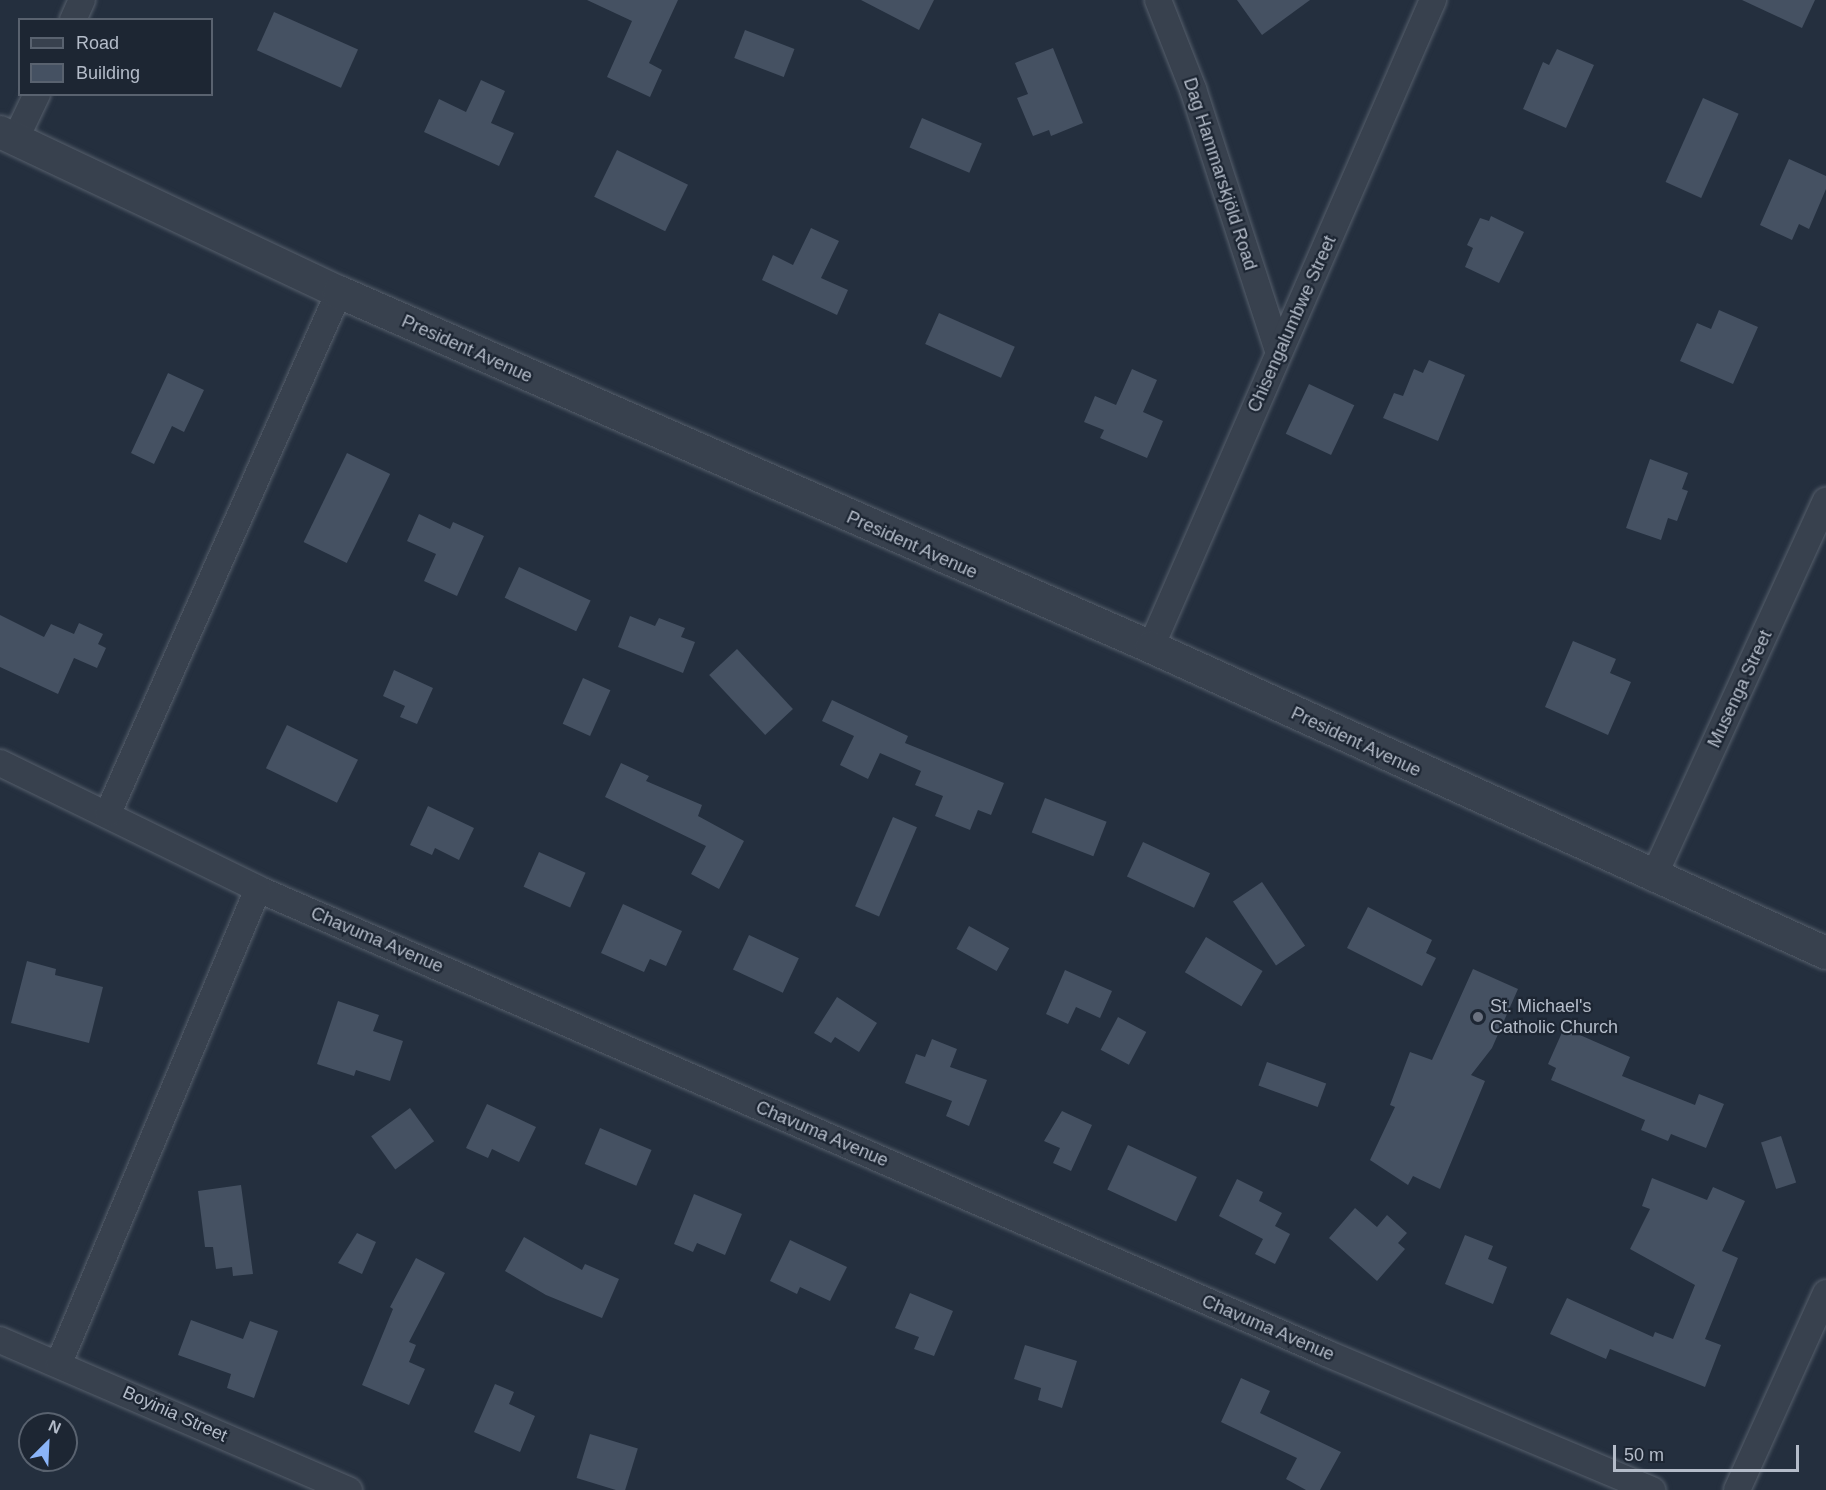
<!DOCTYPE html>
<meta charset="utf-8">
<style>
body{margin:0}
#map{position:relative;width:1826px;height:1490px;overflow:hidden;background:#242f3e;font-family:Arial,sans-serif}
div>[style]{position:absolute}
.building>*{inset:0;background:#455162;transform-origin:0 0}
.roads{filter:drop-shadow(0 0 2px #565f6c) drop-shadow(0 0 2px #565f6c)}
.minor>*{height:26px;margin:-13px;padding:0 13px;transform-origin:13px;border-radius:13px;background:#38414e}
.tertiary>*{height:32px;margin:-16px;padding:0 16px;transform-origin:16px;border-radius:16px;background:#38414e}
.dots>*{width:16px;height:16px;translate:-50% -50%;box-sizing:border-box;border:3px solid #1d2633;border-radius:50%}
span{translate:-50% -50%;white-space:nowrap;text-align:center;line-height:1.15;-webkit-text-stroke:4.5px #1d2633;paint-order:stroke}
.street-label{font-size:18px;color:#b4bcc9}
.poi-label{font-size:18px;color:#b4bcc9}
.left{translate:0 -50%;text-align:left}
.legend{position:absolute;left:18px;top:18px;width:195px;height:78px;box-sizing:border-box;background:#1d2633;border:2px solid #59626f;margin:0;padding:8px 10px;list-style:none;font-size:18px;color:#b4bcc9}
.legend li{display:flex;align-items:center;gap:12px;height:30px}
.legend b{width:30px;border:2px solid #59626f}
.north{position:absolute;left:18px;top:1412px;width:60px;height:60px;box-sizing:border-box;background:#1d2633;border:2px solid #59626f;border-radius:50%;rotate:24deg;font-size:16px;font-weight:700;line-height:24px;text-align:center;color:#b4bcc9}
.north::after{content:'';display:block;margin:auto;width:21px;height:27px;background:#8ab4f8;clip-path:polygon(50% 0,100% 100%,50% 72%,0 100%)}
.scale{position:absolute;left:1613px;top:1445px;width:186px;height:27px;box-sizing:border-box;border:3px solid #b4bcc9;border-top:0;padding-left:8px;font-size:18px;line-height:21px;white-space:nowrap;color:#b4bcc9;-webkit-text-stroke:4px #1d2633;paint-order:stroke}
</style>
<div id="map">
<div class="building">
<i style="clip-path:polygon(587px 0,678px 0,649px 63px,662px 70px,650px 97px,607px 77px,632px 21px)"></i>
<i style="clip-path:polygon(861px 0,934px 0,919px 30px)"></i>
<i style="clip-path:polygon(1237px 0,1310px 0,1262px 35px)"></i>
<i style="clip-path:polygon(1742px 0,1815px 0,1802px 28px)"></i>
<i style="left:274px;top:12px;width:92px;height:42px;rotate:24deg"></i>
<i style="left:745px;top:30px;width:53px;height:30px;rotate:21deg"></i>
<i style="clip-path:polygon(1053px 48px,1083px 123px,1051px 136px,1049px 130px,1033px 136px,1017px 98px,1028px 94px,1015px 63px)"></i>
<i style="clip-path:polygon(1557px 49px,1594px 65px,1566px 128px,1523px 109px,1543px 62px,1549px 65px)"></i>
<i style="clip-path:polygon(481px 80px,505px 91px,491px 123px,514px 133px,499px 166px,424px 132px,439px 99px,466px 112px)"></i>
<i style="left:1703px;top:98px;width:39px;height:92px;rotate:24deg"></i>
<i style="left:922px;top:118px;width:65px;height:32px;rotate:23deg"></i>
<i style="left:617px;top:150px;width:79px;height:52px;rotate:26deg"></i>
<i style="clip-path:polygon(1789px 159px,1826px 176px,1826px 189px,1809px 229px,1799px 224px,1792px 240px,1760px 225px)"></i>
<i style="clip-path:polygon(1491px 216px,1524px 232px,1499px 283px,1465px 267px,1473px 248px,1467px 245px,1480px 218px,1489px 221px)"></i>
<i style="clip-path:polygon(811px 228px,839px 241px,821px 278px,848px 290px,837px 315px,762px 280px,773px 255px,793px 265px)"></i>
<i style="clip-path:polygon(1719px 310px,1758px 327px,1733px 384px,1680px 361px,1697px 323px,1711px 329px)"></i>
<i style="left:939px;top:313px;width:83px;height:34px;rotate:24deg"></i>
<i style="clip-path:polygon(1429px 360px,1465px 375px,1438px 441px,1383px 418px,1394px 393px,1403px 396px,1414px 369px,1423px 373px)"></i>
<i style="clip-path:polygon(1132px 369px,1157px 380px,1143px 412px,1163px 421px,1147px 458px,1100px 438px,1104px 430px,1084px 422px,1095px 396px,1116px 405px)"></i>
<i style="clip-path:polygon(168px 373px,204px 390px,184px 432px,172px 426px,154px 464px,131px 453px)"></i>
<i style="left:1309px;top:384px;width:50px;height:55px;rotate:25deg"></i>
<i style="left:347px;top:453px;width:48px;height:99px;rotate:26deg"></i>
<i style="clip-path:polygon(1650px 459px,1688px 473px,1682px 489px,1688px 491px,1677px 521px,1668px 518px,1661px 540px,1626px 528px)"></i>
<i style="clip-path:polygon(419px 514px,450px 529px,453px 522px,484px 536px,457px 596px,424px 581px,436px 554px,407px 541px)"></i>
<i style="left:519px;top:567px;width:79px;height:34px;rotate:25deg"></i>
<i style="clip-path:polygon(0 615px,44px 637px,51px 624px,74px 634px,79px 623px,103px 634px,98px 644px,106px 648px,97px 668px,74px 658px,58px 694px,0 667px)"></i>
<i style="clip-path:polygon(630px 616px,655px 626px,659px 618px,685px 628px,681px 637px,695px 642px,683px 673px,618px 647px)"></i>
<i style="clip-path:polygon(1573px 641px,1616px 659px,1610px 673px,1631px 682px,1608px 735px,1545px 707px)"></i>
<i style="left:737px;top:649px;width:82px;height:38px;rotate:47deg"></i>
<i style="clip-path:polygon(394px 670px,433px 688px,417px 724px,400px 717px,405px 706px,383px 696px)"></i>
<i style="left:583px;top:678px;width:30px;height:50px;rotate:24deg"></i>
<i style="clip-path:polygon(832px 700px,908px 736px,905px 743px,1004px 783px,991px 815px,978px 810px,970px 830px,935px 816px,943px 796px,915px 785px,921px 771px,880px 753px,868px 779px,840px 765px,854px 736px,822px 721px)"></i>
<i style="left:287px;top:725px;width:79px;height:48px;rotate:26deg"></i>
<i style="clip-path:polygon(621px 763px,649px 776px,646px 781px,702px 805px,698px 816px,744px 841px,719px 889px,691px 874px,706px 846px,605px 797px)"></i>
<i style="left:1045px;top:798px;width:66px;height:37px;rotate:21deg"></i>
<i style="clip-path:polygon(428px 806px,474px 828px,459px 860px,435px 848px,432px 855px,410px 845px)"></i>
<i style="left:893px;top:817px;width:26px;height:97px;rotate:23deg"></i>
<i style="left:1143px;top:842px;width:74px;height:38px;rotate:25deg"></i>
<i style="left:539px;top:852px;width:51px;height:38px;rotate:24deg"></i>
<i style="left:1262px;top:882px;width:77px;height:35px;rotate:56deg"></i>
<i style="clip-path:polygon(623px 904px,682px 931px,666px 966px,650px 959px,644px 972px,601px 953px)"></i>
<i style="clip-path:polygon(1368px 907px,1432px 940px,1426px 953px,1436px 958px,1422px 986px,1347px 948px)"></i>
<i style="left:969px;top:926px;width:46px;height:26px;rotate:29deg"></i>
<i style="left:749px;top:935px;width:55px;height:38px;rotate:25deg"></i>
<i style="left:1206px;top:937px;width:66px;height:41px;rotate:31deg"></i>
<i style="clip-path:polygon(27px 961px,56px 969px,55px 975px,103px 987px,89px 1043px,11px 1023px)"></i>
<i style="clip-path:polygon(1473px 969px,1518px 989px,1492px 1048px,1471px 1075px,1485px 1081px,1440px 1189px,1413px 1176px,1408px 1185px,1370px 1160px,1395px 1107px,1390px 1105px,1410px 1052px,1432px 1060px)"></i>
<i style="clip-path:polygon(1065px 970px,1112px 991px,1100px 1018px,1076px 1007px,1068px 1024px,1046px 1014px)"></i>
<i style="clip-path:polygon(837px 997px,877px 1023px,859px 1052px,835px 1037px,831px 1043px,814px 1033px)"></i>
<i style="clip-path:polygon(338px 1001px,379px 1015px,373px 1031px,403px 1041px,390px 1081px,356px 1070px,354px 1076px,317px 1064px)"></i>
<i style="left:1118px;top:1017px;width:32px;height:37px;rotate:28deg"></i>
<i style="clip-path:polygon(1564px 1028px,1630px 1057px,1622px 1076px,1695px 1105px,1699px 1094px,1724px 1104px,1706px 1148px,1671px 1134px,1668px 1141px,1641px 1130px,1645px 1120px,1551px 1080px,1556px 1068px,1548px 1064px)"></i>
<i style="clip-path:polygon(932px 1039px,957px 1049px,950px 1067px,987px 1080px,969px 1126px,946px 1116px,952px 1101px,905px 1083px,916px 1054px,925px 1057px)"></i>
<i style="left:1267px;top:1062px;width:63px;height:25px;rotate:20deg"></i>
<i style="clip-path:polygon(487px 1104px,536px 1127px,519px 1162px,492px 1149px,488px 1158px,466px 1148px)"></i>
<i style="left:410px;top:1108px;width:41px;height:48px;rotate:54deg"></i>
<i style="clip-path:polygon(1062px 1111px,1092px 1125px,1071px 1171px,1053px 1163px,1060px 1148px,1044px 1141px)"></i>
<i style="left:600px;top:1128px;width:56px;height:39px;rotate:23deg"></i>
<i style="left:1781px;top:1136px;width:49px;height:21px;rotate:72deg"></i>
<i style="left:1128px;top:1145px;width:76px;height:49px;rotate:25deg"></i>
<i style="clip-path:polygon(1652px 1178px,1707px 1200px,1713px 1187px,1745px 1201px,1722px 1251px,1738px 1258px,1705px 1339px,1721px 1345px,1705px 1387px,1610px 1349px,1606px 1359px,1550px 1334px,1567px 1298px,1653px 1337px,1655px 1332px,1673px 1339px,1695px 1285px,1630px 1249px,1650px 1209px,1642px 1206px)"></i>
<i style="clip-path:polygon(1237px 1179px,1263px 1192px,1259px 1201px,1282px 1213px,1275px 1226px,1290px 1234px,1275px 1264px,1255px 1254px,1263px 1239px,1219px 1216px)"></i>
<i style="clip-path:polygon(241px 1185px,253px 1274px,233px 1276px,232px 1267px,216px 1269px,213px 1247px,205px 1247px,198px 1191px)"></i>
<i style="clip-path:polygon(694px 1194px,742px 1214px,725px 1255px,697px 1243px,693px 1252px,674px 1244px)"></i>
<i style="clip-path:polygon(1355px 1208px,1377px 1227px,1387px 1215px,1407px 1233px,1398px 1243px,1405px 1249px,1377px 1281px,1329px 1238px)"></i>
<i style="clip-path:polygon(357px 1233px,376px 1242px,362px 1274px,338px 1263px)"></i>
<i style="clip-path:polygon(1465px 1235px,1493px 1246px,1488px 1259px,1507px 1267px,1493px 1304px,1445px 1284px)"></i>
<i style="clip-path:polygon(524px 1237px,582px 1270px,585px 1264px,619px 1279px,602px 1318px,546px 1295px,505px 1271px)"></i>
<i style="clip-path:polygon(790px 1240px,847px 1267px,830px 1301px,800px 1287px,797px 1294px,770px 1281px)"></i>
<i style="clip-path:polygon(416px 1258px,445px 1273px,409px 1342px,416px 1345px,409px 1362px,425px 1369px,409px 1405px,362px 1385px,393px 1309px,390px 1307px)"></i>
<i style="clip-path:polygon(910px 1293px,953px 1311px,934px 1356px,914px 1349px,919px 1337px,895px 1328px)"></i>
<i style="clip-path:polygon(191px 1320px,243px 1339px,250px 1321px,278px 1331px,254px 1398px,227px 1388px,231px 1374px,178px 1355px)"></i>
<i style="clip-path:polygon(1025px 1345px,1077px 1361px,1062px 1408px,1038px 1400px,1041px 1388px,1014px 1379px)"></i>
<i style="clip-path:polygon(1241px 1378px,1270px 1391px,1260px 1413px,1341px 1452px,1320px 1490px,1306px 1490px,1286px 1479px,1297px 1458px,1221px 1422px)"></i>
<i style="clip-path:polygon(495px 1384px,514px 1392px,509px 1404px,535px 1416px,520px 1452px,474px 1432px)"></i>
<i style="left:590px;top:1434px;width:50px;height:46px;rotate:17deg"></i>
</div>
<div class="roads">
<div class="minor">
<i style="left:1158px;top:0;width:96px;rotate:68.5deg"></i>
<i style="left:1193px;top:89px;width:275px;rotate:72deg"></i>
<i style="left:73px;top:20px;width:22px;rotate:-66deg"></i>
<i style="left:16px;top:138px;width:49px;rotate:-64.5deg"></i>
<i style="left:1151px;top:647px;width:706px;rotate:-66.45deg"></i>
<i style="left:0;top:763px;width:287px;rotate:26deg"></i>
<i style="left:258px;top:889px;width:1164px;rotate:23.48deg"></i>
<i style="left:1326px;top:1353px;width:354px;rotate:22.8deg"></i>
<i style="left:108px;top:813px;width:570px;rotate:-66.09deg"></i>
<i style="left:1653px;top:878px;width:415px;rotate:-65.4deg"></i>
<i style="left:0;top:1340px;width:380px;rotate:23.3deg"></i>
<i style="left:59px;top:1363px;width:514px;rotate:-67.23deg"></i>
<i style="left:1737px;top:1490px;width:216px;rotate:-65.7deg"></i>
</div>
<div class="tertiary">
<i style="left:0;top:132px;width:375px;rotate:25.3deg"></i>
<i style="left:339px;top:292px;width:886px;rotate:23.61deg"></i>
<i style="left:1151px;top:647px;width:741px;rotate:24.39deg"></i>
</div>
</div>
<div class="dots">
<i style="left:1478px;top:1017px;background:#6b7280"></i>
</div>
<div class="street-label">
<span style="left:1220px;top:174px;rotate:72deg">Dag Hammarskjöld Road</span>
<span style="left:1292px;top:324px;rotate:-66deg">Chisengalumbwe Street</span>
<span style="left:467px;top:349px;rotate:24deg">President Avenue</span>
<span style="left:912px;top:545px;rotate:24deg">President Avenue</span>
<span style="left:1740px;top:689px;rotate:-65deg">Musenga Street</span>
<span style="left:1356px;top:742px;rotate:25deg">President Avenue</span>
<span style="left:377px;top:940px;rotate:23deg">Chavuma Avenue</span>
<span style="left:822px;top:1134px;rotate:23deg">Chavuma Avenue</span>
<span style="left:1268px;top:1328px;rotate:23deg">Chavuma Avenue</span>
<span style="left:175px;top:1414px;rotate:24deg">Boyinia Street</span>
</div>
<div class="poi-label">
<span class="left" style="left:1490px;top:1017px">St. Michael's<br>Catholic Church</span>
</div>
<ul class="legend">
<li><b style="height:8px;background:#38414e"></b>Road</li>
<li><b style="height:16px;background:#455162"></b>Building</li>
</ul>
<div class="north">N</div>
<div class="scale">50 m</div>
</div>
